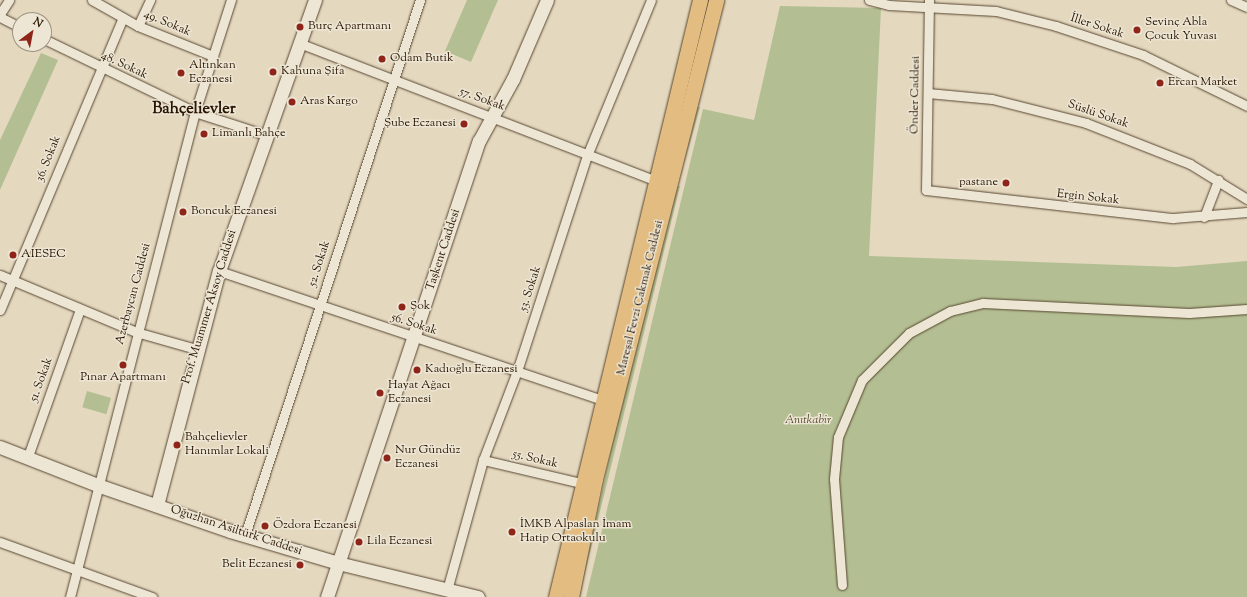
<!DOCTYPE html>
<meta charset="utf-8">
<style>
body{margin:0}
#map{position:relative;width:1247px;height:597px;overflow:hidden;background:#e4d8bf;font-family:"Sorts Mill Goudy",serif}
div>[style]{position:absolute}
.green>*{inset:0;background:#b3bf92;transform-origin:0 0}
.roads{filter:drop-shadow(0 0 1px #584630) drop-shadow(0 0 1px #584630)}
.street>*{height:9px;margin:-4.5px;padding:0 4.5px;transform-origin:4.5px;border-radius:4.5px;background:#ede6d5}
.secondary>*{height:13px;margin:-6.5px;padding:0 6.5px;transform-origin:6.5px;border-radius:6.5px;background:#ede6d5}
.primary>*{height:15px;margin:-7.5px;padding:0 7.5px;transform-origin:7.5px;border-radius:7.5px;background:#e2bc80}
.dots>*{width:11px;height:11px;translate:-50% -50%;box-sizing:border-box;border:2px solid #ede6d5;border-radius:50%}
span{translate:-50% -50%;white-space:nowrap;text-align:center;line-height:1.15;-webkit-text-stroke:3px #ede6d5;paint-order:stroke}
.poi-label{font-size:12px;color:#291500}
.left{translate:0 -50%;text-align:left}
.right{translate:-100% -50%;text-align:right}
.street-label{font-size:12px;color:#291500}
.park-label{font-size:12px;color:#52482c;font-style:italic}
.district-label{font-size:16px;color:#291500;font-weight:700}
.north{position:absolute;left:12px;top:12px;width:40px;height:40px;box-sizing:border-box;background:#ede6d5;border:1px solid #9f9280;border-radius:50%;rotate:32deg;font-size:11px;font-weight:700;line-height:16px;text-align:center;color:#291500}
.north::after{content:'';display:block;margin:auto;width:14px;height:18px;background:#8f2418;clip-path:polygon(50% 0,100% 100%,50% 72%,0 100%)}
</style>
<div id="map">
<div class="green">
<i style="clip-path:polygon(467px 0,498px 0,471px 62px,445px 51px)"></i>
<i style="clip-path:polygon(780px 6px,881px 8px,869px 256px,1176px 267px,1247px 261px,1247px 597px,586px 597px,703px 109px,754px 120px)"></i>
<i style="clip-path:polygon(41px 53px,58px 60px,0 190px,0 140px)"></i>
<i style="clip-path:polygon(698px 107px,700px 107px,682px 171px)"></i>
<i style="clip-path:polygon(678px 186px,680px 186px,579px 597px,613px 441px)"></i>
<i style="left:87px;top:391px;width:25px;height:17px;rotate:16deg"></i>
</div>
<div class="roads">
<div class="street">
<i style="left:92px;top:0;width:53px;rotate:29.5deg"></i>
<i style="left:138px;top:26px;width:81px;rotate:21.8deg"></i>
<i style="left:869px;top:0;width:21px;rotate:14deg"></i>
<i style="left:889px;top:5px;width:107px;rotate:3.2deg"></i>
<i style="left:996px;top:11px;width:62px;rotate:14deg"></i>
<i style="left:1056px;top:26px;width:92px;rotate:18.4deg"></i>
<i style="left:1143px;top:55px;width:116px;rotate:26.1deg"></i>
<i style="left:929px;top:0;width:190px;rotate:90.9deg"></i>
<i style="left:926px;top:190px;width:249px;rotate:6.5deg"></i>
<i style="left:1173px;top:218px;width:74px;rotate:-4.6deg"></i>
<i style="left:1231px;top:0;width:17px;rotate:24deg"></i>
<i style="left:0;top:14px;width:17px;rotate:-57deg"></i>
<i style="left:0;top:17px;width:22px;rotate:27deg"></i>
<i style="left:138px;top:26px;width:29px;rotate:-65deg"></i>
<i style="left:44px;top:39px;width:168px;rotate:25.8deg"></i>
<i style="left:195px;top:112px;width:75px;rotate:17.9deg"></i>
<i style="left:299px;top:43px;width:384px;rotate:21.1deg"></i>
<i style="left:928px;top:93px;width:64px;rotate:5.4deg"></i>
<i style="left:992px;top:99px;width:97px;rotate:14.3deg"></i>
<i style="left:1086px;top:123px;width:112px;rotate:21.5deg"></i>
<i style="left:1190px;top:164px;width:67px;rotate:31.6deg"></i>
<i style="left:1204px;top:217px;width:40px;rotate:-69deg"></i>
<i style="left:219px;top:271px;width:404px;rotate:18.6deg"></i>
<i style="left:0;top:275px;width:147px;rotate:22.7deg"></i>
<i style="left:136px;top:332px;width:62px;rotate:15.8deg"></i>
<i style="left:0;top:310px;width:317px;rotate:-67.2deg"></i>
<i style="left:27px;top:459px;width:159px;rotate:-70.5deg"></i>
<i style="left:483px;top:460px;width:101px;rotate:13.2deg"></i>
<i style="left:245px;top:535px;width:563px;rotate:-71.89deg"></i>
<i style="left:0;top:542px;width:162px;rotate:19.9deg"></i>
<i style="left:842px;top:585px;width:106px;rotate:-94.3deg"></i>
<i style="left:834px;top:479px;width:42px;rotate:-84.6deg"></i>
<i style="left:838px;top:437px;width:62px;rotate:-67.2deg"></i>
<i style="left:862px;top:380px;width:66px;rotate:-45deg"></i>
<i style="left:909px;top:333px;width:47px;rotate:-28.2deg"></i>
<i style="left:950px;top:311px;width:34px;rotate:-14deg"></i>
<i style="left:983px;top:303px;width:206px;rotate:2.8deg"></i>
<i style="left:1189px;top:313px;width:58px;rotate:-3.9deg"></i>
<i style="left:447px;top:590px;width:135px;rotate:-74.5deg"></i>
<i style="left:483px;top:460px;width:95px;rotate:-69.1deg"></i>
<i style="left:517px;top:371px;width:229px;rotate:-72deg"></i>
<i style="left:588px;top:153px;width:165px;rotate:-67.6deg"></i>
<i style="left:70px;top:597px;width:501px;rotate:-75.55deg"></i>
<i style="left:195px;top:112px;width:118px;rotate:-72.2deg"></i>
</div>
<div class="secondary">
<i style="left:0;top:447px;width:107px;rotate:21.3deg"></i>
<i style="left:100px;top:486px;width:138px;rotate:19.1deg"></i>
<i style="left:230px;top:531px;width:113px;rotate:16.5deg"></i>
<i style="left:338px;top:563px;width:144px;rotate:13.7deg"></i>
<i style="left:157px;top:505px;width:242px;rotate:-75.2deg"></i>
<i style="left:219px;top:271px;width:288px;rotate:-70.5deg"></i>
<i style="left:327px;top:597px;width:481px;rotate:-71.6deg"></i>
<i style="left:479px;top:141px;width:71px;rotate:-61.3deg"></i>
<i style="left:513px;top:79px;width:86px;rotate:-66.7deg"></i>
</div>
<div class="primary">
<i style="left:556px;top:597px;width:614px;rotate:-76.44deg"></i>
<i style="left:571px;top:597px;width:120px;rotate:-78.5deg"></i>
<i style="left:595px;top:479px;width:494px;rotate:-75.8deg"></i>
</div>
</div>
<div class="dots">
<i style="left:300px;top:27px;background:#8f2418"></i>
<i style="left:1137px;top:30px;background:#8f2418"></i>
<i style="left:382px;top:59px;background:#8f2418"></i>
<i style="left:273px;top:72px;background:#8f2418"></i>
<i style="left:181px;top:73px;background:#8f2418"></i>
<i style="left:1160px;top:83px;background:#8f2418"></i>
<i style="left:292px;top:102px;background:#8f2418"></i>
<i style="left:464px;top:124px;background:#8f2418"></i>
<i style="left:204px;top:134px;background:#8f2418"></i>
<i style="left:1006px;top:183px;background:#8f2418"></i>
<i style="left:183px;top:212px;background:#8f2418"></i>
<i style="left:13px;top:255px;background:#8f2418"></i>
<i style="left:402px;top:307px;background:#8f2418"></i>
<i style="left:123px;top:365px;background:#8f2418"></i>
<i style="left:417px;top:370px;background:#8f2418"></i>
<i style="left:380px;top:393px;background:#8f2418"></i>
<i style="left:177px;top:445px;background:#8f2418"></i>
<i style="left:387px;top:458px;background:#8f2418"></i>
<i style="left:265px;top:526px;background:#8f2418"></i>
<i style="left:512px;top:532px;background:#8f2418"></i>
<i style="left:359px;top:542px;background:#8f2418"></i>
<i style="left:300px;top:565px;background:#8f2418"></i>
</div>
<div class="poi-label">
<span class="left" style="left:1145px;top:30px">Sevinç Abla<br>Çocuk Yuvası</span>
<span class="left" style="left:308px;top:27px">Burç Apartmanı</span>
<span class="left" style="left:390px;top:59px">Odam Butik</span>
<span class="left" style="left:189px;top:73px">Altınkan<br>Eczanesi</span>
<span class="left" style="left:281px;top:72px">Kahuna Şifa</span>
<span class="left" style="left:1168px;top:83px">Ercan Market</span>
<span class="left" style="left:300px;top:102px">Aras Kargo</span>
<span class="right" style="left:456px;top:124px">Şube Eczanesi</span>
<span class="left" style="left:212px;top:134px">Limanlı Bahçe</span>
<span class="right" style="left:998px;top:183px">pastane</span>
<span class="left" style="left:191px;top:212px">Boncuk Eczanesi</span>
<span class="left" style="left:21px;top:255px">AIESEC</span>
<span class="left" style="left:410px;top:307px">Şok</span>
<span class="left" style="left:425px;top:370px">Kadıoğlu Eczanesi</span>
<span style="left:123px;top:378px">Pınar Apartmanı</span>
<span class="left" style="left:388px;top:393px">Hayat Ağacı<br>Eczanesi</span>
<span class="left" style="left:185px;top:445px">Bahçelievler<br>Hanımlar Lokali</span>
<span class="left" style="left:395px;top:458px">Nur Gündüz<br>Eczanesi</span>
<span class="left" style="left:520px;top:532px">İMKB Alpaslan İmam<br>Hatip Ortaokulu</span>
<span class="left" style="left:273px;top:526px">Özdora Eczanesi</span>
<span class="left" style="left:367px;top:542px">Lila Eczanesi</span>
<span class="right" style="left:292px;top:565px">Belit Eczanesi</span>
</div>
<div class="street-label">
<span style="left:167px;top:24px;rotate:23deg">49. Sokak</span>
<span style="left:1097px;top:27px;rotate:18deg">İller Sokak</span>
<span style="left:124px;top:66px;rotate:25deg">48. Sokak</span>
<span style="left:916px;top:95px;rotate:-89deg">Önder Caddesi</span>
<span style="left:482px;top:100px;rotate:20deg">57. Sokak</span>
<span style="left:1098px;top:115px;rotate:19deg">Süslü Sokak</span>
<span style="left:49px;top:159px;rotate:-68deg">36. Sokak</span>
<span style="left:1088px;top:198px;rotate:6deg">Ergin Sokak</span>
<span style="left:444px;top:250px;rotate:-72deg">Taşkent Caddesi</span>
<span style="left:320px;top:264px;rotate:-72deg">52. Sokak</span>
<span style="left:531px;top:289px;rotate:-72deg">53. Sokak</span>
<span style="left:134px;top:294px;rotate:-75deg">Azerbaycan Caddesi</span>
<span style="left:641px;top:298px;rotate:-76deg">Mareşal Fevzi Çakmak Caddesi</span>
<span style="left:210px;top:307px;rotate:-73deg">Prof. Muammer Aksoy Caddesi</span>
<span style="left:414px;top:325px;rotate:18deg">56. Sokak</span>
<span style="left:42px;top:380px;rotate:-70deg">51. Sokak</span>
<span style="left:535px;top:460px;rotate:13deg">55. Sokak</span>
<span style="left:236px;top:531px;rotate:18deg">Oğuzhan Asiltürk Caddesi</span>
</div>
<div class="park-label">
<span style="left:808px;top:421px">Anıtkabir</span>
</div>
<div class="district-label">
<span style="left:194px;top:110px">Bahçelievler</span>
</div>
<div class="north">N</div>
</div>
